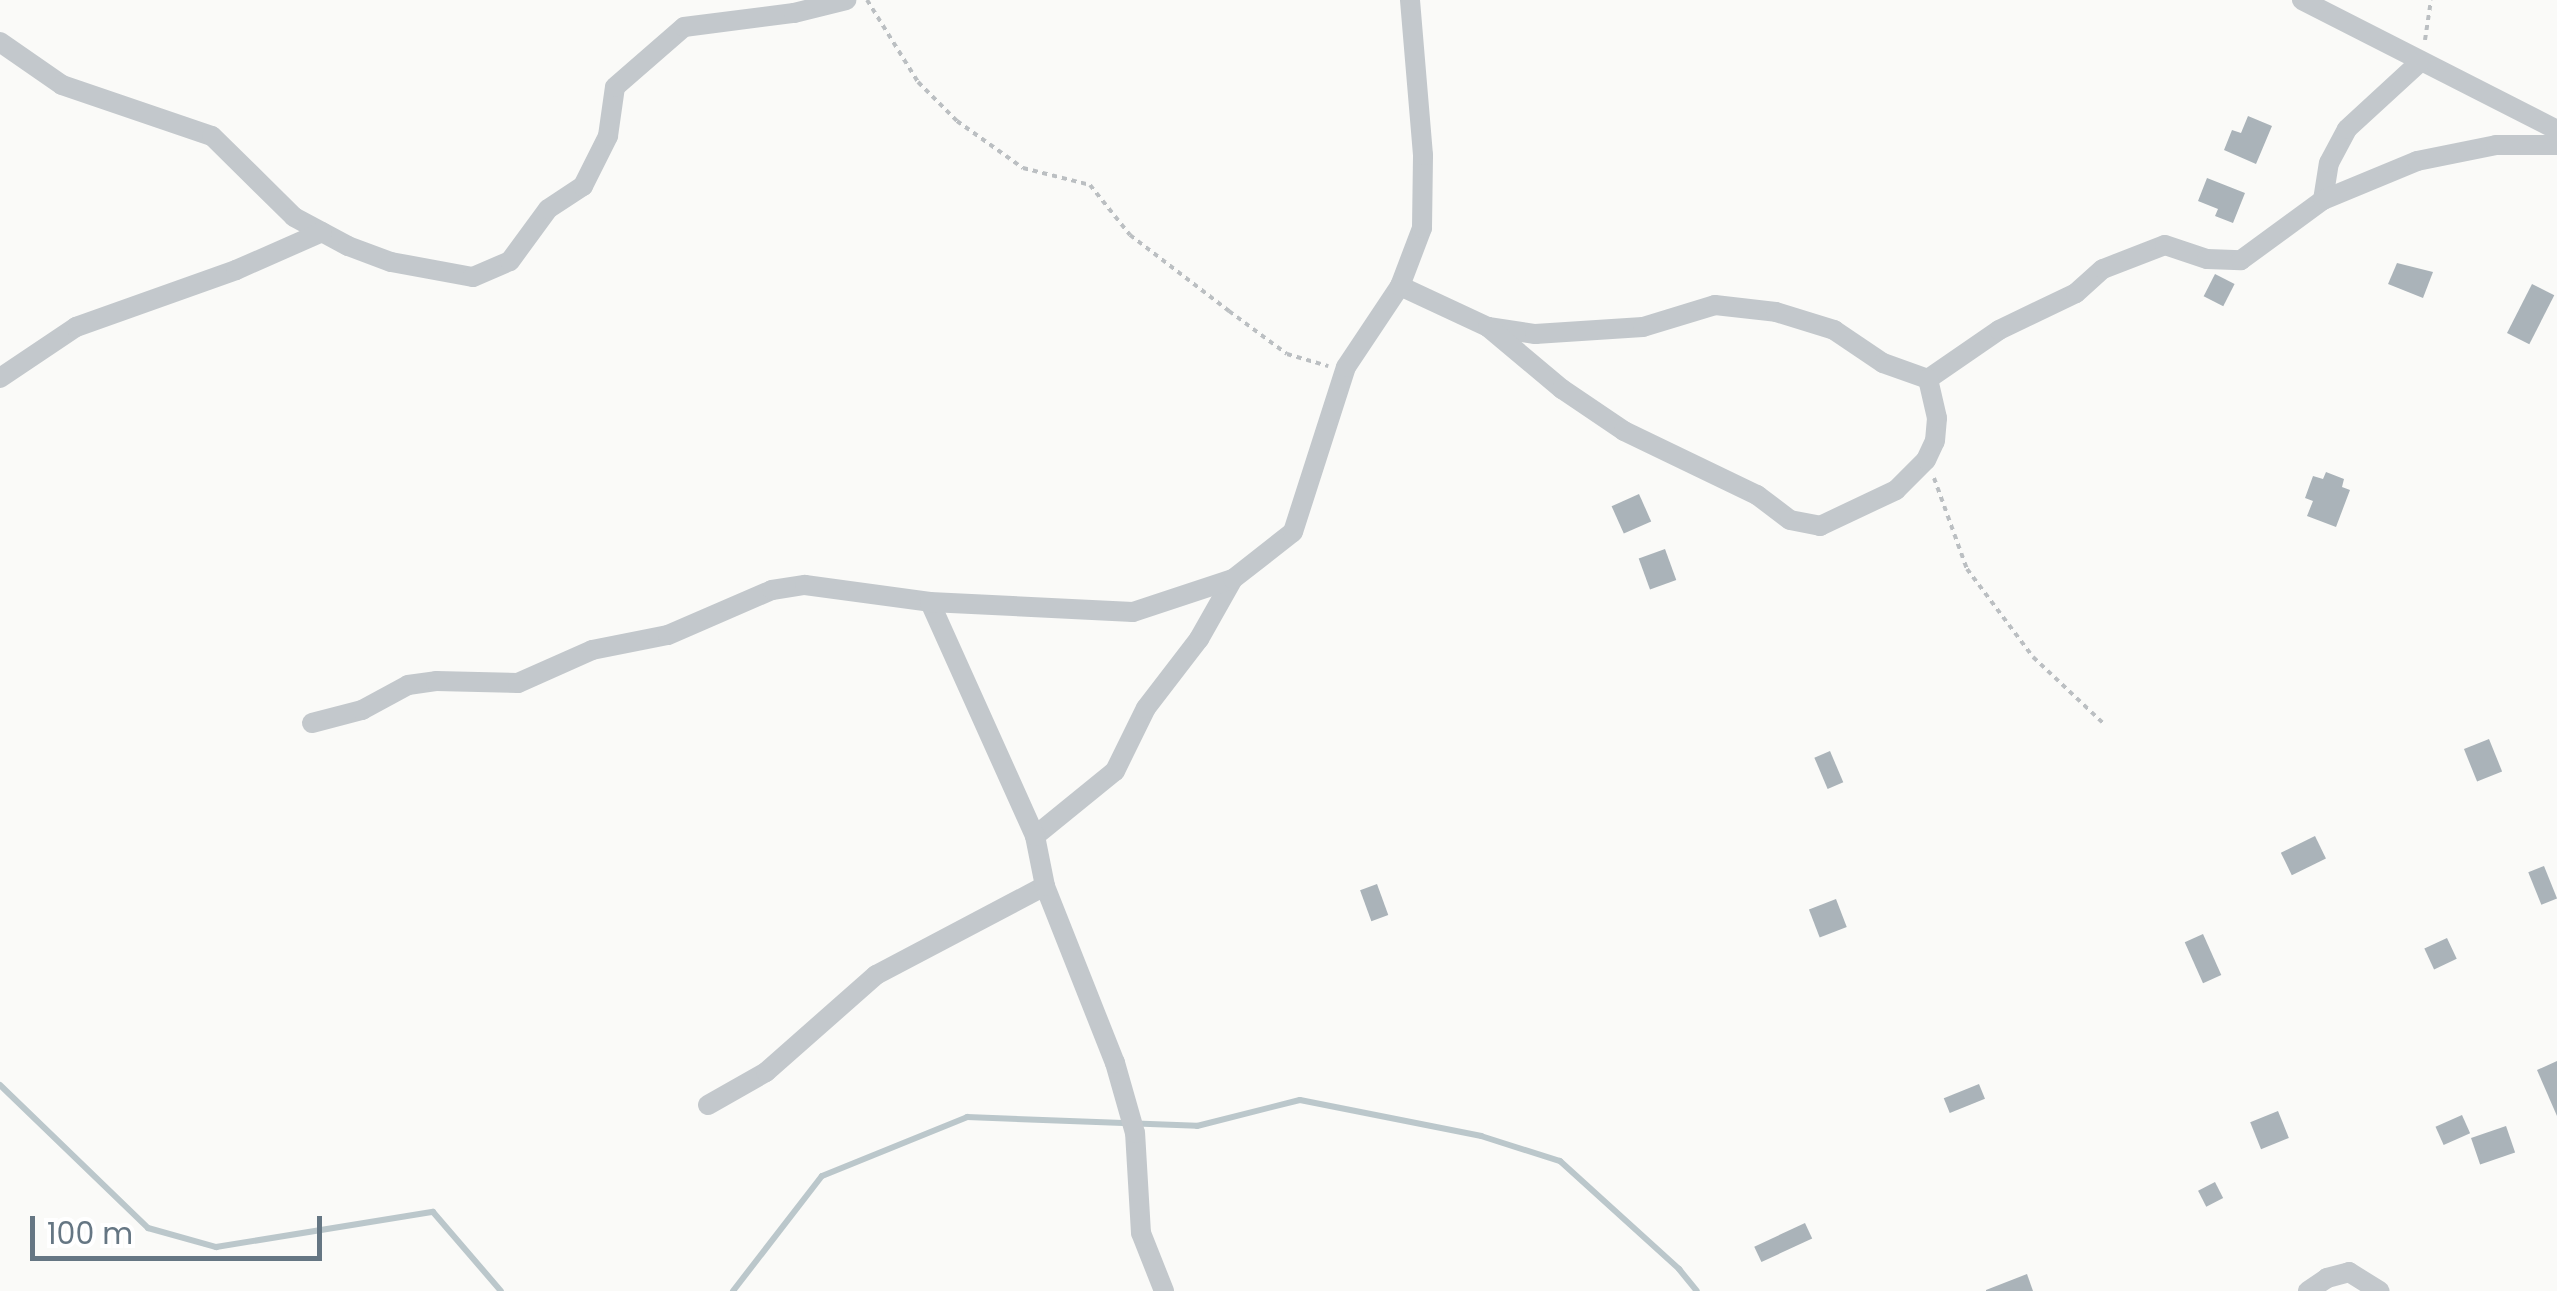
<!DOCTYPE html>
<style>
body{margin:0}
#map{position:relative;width:2557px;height:1291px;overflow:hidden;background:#fafaf8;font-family:Poppins,sans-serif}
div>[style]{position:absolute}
.stream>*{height:6px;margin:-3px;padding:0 3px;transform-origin:3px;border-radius:3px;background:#bbc7cb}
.building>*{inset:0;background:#aab3b9;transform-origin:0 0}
.path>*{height:4px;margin-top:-2px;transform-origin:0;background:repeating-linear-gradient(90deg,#bbbfc2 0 5px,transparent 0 10px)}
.minor>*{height:20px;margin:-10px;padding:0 10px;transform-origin:10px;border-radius:10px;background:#c3c8cc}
span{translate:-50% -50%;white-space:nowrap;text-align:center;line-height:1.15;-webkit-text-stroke:10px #fff;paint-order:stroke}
.scale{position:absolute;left:30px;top:1216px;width:292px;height:45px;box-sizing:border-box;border:5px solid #657683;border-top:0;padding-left:12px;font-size:30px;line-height:35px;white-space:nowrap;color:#657683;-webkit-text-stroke:8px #fff;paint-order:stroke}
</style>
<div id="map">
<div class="stream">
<i style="left:0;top:1085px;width:206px;rotate:44deg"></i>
<i style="left:148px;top:1228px;width:71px;rotate:15.6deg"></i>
<i style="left:216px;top:1247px;width:220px;rotate:-9.2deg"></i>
<i style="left:433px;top:1212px;width:104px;rotate:49.3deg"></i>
<i style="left:733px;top:1291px;width:145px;rotate:-52.3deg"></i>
<i style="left:822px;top:1176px;width:157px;rotate:-22.1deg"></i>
<i style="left:967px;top:1117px;width:230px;rotate:2.2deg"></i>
<i style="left:1197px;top:1126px;width:106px;rotate:-14.2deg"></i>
<i style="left:1300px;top:1100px;width:185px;rotate:11.2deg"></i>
<i style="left:1481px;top:1136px;width:83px;rotate:17.6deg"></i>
<i style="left:1560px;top:1161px;width:161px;rotate:42.2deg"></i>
<i style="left:1679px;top:1269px;width:28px;rotate:51deg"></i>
</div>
<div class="building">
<i style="clip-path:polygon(2248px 116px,2272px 126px,2256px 164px,2224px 150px,2232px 130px,2241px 133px)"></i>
<i style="clip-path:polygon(2207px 178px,2245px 193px,2233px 223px,2215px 216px,2218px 209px,2198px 201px)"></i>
<i style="clip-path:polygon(2397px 263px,2433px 272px,2423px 298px,2388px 284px)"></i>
<i style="left:2215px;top:274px;width:22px;height:25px;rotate:27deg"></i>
<i style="left:2532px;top:284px;width:25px;height:55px;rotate:27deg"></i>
<i style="clip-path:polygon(2326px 472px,2344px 479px,2342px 487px,2350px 490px,2336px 527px,2307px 516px,2313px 501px,2305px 498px,2313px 476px,2323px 479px)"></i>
<i style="left:1639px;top:494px;width:30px;height:30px;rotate:66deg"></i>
<i style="left:1665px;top:549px;width:33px;height:28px;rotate:70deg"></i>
<i style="left:2489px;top:739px;width:35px;height:27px;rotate:68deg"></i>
<i style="left:1830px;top:751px;width:34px;height:17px;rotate:67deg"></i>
<i style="left:2315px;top:836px;width:25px;height:38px;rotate:64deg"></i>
<i style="left:2544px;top:866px;width:35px;height:17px;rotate:68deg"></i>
<i style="left:1377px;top:884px;width:33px;height:18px;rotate:70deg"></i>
<i style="left:1836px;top:899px;width:30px;height:29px;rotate:69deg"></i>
<i style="left:2203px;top:934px;width:45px;height:20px;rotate:66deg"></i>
<i style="left:2447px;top:938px;width:23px;height:25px;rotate:65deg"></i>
<i style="clip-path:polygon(2557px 1061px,2557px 1116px,2537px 1070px)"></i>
<i style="left:1979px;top:1084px;width:16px;height:38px;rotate:68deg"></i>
<i style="left:2278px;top:1111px;width:29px;height:30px;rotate:68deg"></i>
<i style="left:2462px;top:1115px;width:20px;height:29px;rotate:66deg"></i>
<i style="left:2506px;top:1126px;width:28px;height:37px;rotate:71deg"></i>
<i style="left:2215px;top:1182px;width:18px;height:19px;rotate:63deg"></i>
<i style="left:1805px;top:1223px;width:17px;height:56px;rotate:65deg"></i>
<i style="clip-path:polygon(2027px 1274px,2033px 1291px,1986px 1291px,1986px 1290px)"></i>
</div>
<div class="path">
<i style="left:867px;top:0;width:97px;rotate:58.1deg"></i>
<i style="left:918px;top:82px;width:55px;rotate:45deg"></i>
<i style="left:957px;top:121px;width:81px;rotate:35.5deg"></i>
<i style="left:1023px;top:168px;width:69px;rotate:14.2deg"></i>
<i style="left:1090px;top:185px;width:64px;rotate:51.3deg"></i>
<i style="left:1130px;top:235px;width:125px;rotate:37.5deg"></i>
<i style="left:1229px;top:311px;width:72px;rotate:36.6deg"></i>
<i style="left:1287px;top:354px;width:43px;rotate:16.3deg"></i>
<i style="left:2425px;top:40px;width:40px;rotate:-81.5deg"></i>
<i style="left:1934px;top:478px;width:97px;rotate:70.1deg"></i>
<i style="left:1967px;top:569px;width:110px;rotate:53.1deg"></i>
<i style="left:2033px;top:657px;width:96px;rotate:43.3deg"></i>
</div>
<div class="minor">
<i style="left:2302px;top:0;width:286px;rotate:27deg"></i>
<i style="left:0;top:42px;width:75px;rotate:34.7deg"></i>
<i style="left:62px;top:85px;width:158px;rotate:18.8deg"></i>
<i style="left:212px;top:136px;width:115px;rotate:44.6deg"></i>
<i style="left:294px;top:217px;width:61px;rotate:28.2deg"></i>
<i style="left:348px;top:246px;width:46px;rotate:20.4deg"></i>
<i style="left:391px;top:262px;width:83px;rotate:10.4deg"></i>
<i style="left:473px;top:277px;width:40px;rotate:-23.4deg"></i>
<i style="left:510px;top:261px;width:64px;rotate:-53.8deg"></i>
<i style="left:548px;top:209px;width:42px;rotate:-33.3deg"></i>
<i style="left:583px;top:186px;width:56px;rotate:-63.4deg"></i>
<i style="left:608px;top:136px;width:49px;rotate:-81.9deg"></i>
<i style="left:615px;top:87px;width:91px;rotate:-41deg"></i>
<i style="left:684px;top:27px;width:111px;rotate:-7.3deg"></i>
<i style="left:794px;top:13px;width:54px;rotate:-14deg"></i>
<i style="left:2323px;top:200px;width:37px;rotate:-81deg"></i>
<i style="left:2329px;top:163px;width:38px;rotate:-62deg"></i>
<i style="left:2347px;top:129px;width:100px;rotate:-42.6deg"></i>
<i style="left:1400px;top:286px;width:97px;rotate:25deg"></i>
<i style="left:1488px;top:327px;width:48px;rotate:8.5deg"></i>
<i style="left:1535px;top:334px;width:108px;rotate:-3.7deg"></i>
<i style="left:1643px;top:327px;width:75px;rotate:-17deg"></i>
<i style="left:1715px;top:305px;width:61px;rotate:6.5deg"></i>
<i style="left:1776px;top:312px;width:61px;rotate:17.2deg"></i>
<i style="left:1834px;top:330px;width:59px;rotate:34deg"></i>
<i style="left:1883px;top:363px;width:48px;rotate:19.6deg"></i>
<i style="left:1928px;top:379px;width:86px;rotate:-34.6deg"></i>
<i style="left:1999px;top:330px;width:85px;rotate:-25.7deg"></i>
<i style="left:2076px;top:293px;width:36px;rotate:-42deg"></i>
<i style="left:2103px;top:269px;width:66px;rotate:-21.2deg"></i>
<i style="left:2165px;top:245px;width:44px;rotate:18.4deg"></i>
<i style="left:2207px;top:259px;width:34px;rotate:2deg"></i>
<i style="left:2241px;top:260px;width:102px;rotate:-36.2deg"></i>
<i style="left:2323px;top:200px;width:102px;rotate:-22.5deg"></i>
<i style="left:2417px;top:161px;width:81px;rotate:-11.4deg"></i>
<i style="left:2496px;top:145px;width:61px"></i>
<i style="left:1488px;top:327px;width:97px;rotate:40deg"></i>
<i style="left:1562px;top:389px;width:75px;rotate:34.1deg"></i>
<i style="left:1624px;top:431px;width:148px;rotate:25.7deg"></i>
<i style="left:1757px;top:495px;width:41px;rotate:37.1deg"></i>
<i style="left:1790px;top:520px;width:31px;rotate:11deg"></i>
<i style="left:1820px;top:526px;width:84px;rotate:-25.3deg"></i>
<i style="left:1896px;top:490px;width:42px;rotate:-45deg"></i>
<i style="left:1926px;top:460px;width:21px;rotate:-65deg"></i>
<i style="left:1935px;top:441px;width:23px;rotate:-85deg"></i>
<i style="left:1937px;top:418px;width:40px;rotate:-103deg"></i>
<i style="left:0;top:378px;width:92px;rotate:-33.9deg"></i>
<i style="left:76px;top:327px;width:170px;rotate:-19.6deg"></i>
<i style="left:236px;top:270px;width:94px;rotate:-23.8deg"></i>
<i style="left:312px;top:723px;width:52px;rotate:-14.6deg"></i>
<i style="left:362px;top:710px;width:52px;rotate:-28.5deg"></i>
<i style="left:408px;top:685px;width:28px;rotate:-8deg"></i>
<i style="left:436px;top:681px;width:82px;rotate:1.4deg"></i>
<i style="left:518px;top:683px;width:81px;rotate:-24deg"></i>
<i style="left:592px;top:650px;width:77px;rotate:-11.2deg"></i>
<i style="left:668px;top:635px;width:113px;rotate:-23.4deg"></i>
<i style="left:772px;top:590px;width:33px;rotate:-9deg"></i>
<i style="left:805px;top:585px;width:126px;rotate:7.7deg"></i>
<i style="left:1035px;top:836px;width:103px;rotate:-39.1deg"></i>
<i style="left:1115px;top:771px;width:70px;rotate:-63.8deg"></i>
<i style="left:1146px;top:708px;width:87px;rotate:-52.5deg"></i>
<i style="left:1199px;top:639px;width:69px;rotate:-60.5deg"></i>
<i style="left:708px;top:1105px;width:67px;rotate:-29.6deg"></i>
<i style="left:766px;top:1072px;width:147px;rotate:-41.4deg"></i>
<i style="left:876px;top:975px;width:191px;rotate:-27.8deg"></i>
<i style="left:1164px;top:1291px;width:62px;rotate:-111.6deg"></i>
<i style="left:1141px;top:1233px;width:100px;rotate:-93.4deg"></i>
<i style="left:1135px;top:1133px;width:73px;rotate:-105.9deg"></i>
<i style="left:1115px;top:1063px;width:190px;rotate:-111.6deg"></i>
<i style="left:1045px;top:886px;width:51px;rotate:-101.3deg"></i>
<i style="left:1035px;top:836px;width:256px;rotate:-114.2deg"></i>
<i style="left:930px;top:602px;width:203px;rotate:2.8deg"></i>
<i style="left:1133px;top:612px;width:105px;rotate:-18.3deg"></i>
<i style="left:1233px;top:579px;width:76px;rotate:-38.1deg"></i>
<i style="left:1293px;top:532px;width:173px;rotate:-72.2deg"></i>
<i style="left:1346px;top:367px;width:97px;rotate:-56.3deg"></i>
<i style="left:1400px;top:286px;width:62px;rotate:-69.2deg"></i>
<i style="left:1422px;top:228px;width:73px;rotate:-89.2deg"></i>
<i style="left:1423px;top:155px;width:156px;rotate:-94.8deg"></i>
<i style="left:2308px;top:1291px;width:23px;rotate:-34deg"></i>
<i style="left:2327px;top:1278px;width:23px;rotate:-15deg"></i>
<i style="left:2349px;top:1272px;width:36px;rotate:32deg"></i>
</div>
<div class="scale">100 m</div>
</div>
